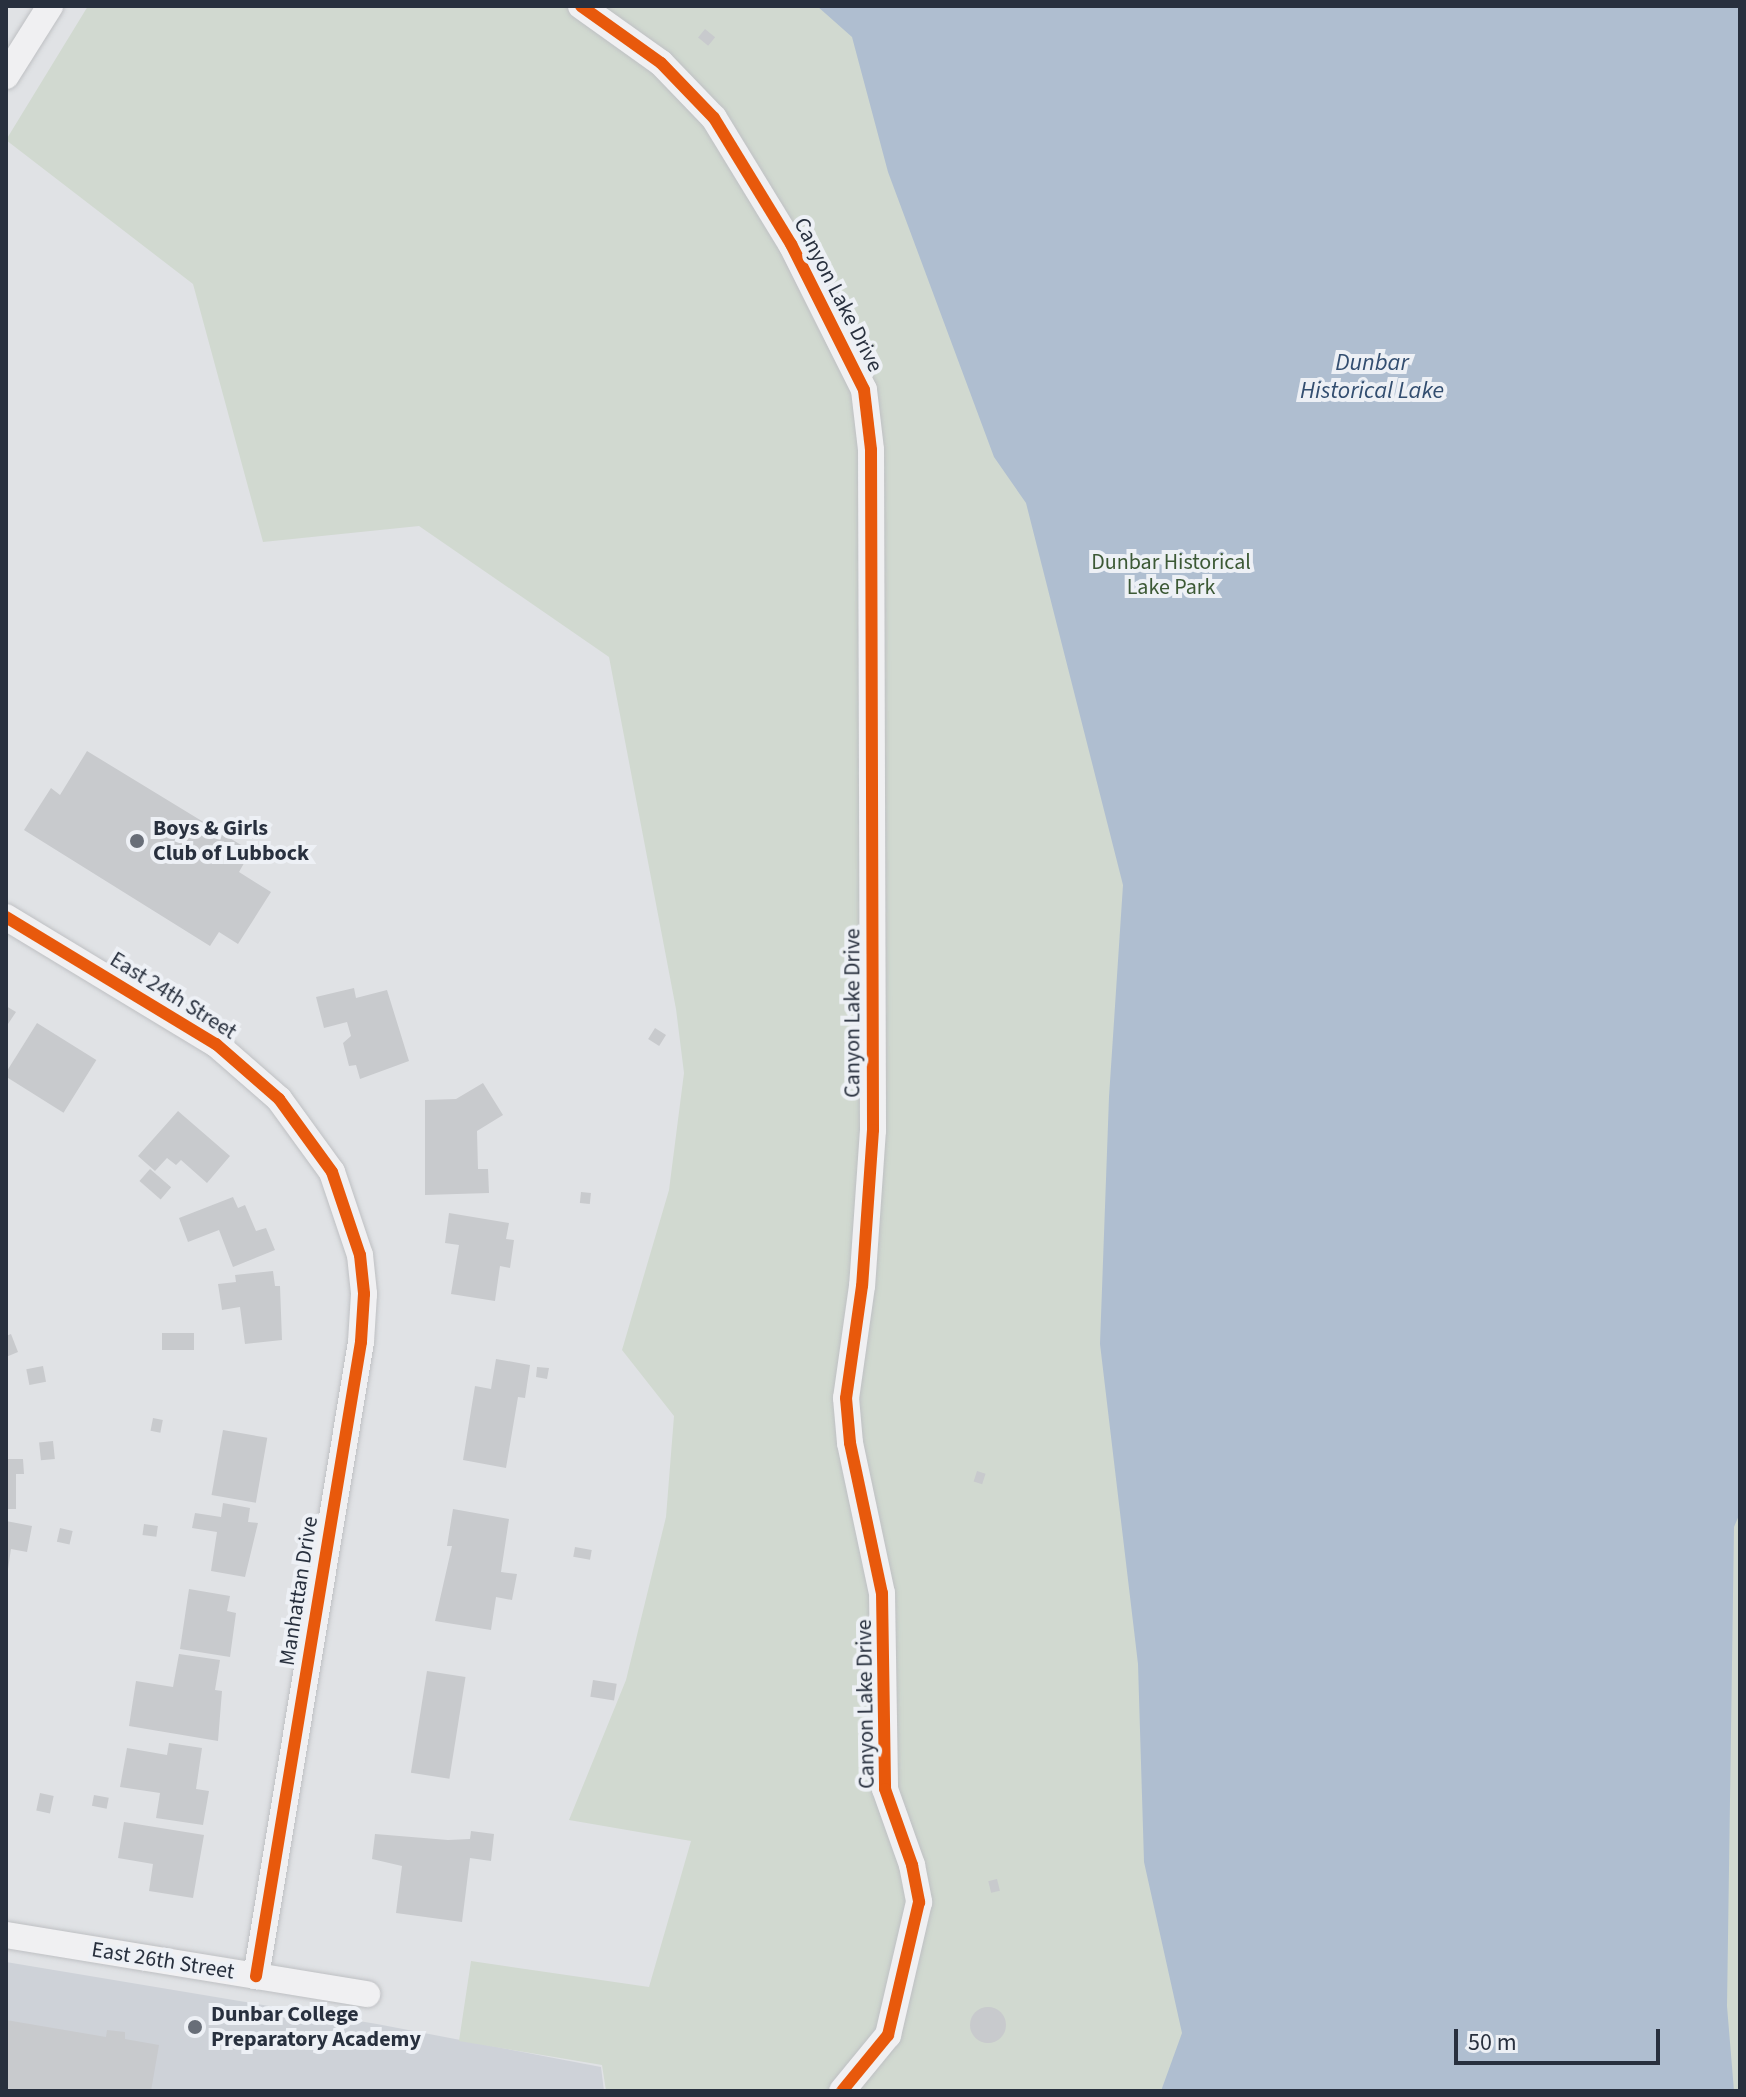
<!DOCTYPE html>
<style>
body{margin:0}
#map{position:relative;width:1746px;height:2097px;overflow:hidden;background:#e0e2e5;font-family:"Source Sans 3",sans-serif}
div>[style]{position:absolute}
.built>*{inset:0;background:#ced2d8}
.green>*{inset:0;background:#d1d9d0}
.water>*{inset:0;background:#afbed0}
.building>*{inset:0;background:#c8cacd;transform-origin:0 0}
.round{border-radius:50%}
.roads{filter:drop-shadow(0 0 2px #bec0c3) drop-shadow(0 0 2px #bec0c3)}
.minor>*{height:26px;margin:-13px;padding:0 13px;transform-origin:13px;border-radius:13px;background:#f0f0f2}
.cycleway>*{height:12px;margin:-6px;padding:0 6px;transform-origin:6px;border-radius:6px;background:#e8590c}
.dots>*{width:22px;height:22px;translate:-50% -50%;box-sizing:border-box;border:4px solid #edf0f5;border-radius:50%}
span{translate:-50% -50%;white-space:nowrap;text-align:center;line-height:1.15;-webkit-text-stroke:8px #edf0f5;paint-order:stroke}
.street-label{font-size:22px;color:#28303e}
.park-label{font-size:22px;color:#3c5935}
.poi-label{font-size:22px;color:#28303e;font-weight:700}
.left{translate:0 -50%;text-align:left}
.water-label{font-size:24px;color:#334e70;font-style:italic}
.frame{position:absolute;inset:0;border:8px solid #28303e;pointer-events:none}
.scale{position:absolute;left:1454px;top:2029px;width:206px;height:36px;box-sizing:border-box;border:4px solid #28303e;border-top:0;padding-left:10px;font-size:24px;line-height:28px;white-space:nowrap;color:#28303e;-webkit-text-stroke:6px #edf0f5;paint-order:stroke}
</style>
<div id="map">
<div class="built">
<i style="clip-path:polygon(6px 1962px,377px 2024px,601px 2067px,604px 2091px,6px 2091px)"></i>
</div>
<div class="green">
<i style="clip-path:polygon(88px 6px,1740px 6px,1740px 2091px,606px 2091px,602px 2065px,459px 2041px,471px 1961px,649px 1987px,691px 1841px,569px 1820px,626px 1680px,666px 1517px,674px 1416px,622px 1350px,669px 1190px,684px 1073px,676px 1009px,609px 657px,419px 526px,263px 542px,193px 284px,6px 140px)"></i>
</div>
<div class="water">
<i style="clip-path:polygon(817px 6px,1740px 6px,1740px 1513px,1734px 1527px,1727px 2006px,1734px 2091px,1161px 2091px,1182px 2033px,1144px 1862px,1138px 1664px,1100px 1344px,1109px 1097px,1123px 885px,1026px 503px,994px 457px,888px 172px,852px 37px)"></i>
</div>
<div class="building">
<i style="left:705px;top:29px;width:13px;height:11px;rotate:39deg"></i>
<i style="clip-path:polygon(87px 751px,251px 851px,239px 872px,271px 892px,238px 944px,219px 932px,210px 946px,24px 830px,51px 788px,60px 795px)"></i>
<i style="clip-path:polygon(354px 988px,356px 998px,387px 990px,409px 1061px,360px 1079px,356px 1065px,349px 1066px,343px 1043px,351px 1036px,347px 1022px,324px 1028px,316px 997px)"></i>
<i style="clip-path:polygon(6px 1006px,16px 1012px,6px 1027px)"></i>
<i style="left:37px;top:1023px;width:70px;height:62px;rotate:32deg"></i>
<i style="left:655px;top:1028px;width:13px;height:13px;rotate:32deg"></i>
<i style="clip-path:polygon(483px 1083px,503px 1115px,477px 1131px,478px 1169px,488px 1169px,489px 1193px,425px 1195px,425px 1100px,456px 1099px)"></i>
<i style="clip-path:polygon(178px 1111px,230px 1156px,207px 1183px,181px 1160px,176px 1165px,167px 1158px,155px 1171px,138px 1156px)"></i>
<i style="left:150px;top:1169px;width:28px;height:16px;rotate:41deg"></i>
<i style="left:581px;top:1192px;width:10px;height:11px;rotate:6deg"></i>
<i style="clip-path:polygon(233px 1197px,238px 1208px,245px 1205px,256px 1231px,266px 1228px,275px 1250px,233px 1267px,219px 1230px,188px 1242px,179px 1218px)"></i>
<i style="clip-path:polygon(449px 1213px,509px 1223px,506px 1239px,514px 1240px,510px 1268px,500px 1266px,495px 1301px,451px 1294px,459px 1245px,445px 1243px)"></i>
<i style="clip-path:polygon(273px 1271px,275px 1286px,280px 1286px,282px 1340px,245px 1344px,240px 1307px,222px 1310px,218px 1284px,236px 1282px,235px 1275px)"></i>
<i style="left:194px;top:1333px;width:17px;height:32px;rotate:90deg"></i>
<i style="clip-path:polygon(11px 1334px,18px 1352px,6px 1357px,6px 1336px)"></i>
<i style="clip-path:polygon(496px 1359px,530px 1365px,525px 1398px,518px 1397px,506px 1468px,463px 1460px,475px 1386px,491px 1389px)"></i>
<i style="left:43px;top:1366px;width:16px;height:17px;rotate:79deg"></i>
<i style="clip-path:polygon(537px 1367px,549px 1368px,547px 1379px,536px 1377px)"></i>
<i style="left:153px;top:1418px;width:10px;height:13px;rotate:11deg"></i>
<i style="left:223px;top:1430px;width:45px;height:66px;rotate:10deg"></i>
<i style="left:53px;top:1441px;width:18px;height:14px;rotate:84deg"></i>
<i style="clip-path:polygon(6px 1459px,23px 1459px,24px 1474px,16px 1474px,16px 1509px,6px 1509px)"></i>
<i style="left:977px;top:1471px;width:9px;height:11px;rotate:18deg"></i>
<i style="clip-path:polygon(223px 1503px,250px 1508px,248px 1522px,258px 1523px,245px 1577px,211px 1571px,217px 1532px,192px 1528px,195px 1513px,221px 1517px)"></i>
<i style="clip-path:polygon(453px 1509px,509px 1519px,501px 1572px,517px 1574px,512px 1600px,496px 1597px,491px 1630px,435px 1621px,452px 1546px,447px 1546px)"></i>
<i style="clip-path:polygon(6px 1521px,32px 1526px,27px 1552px,11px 1549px,8px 1569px)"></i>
<i style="left:144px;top:1524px;width:14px;height:11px;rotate:8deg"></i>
<i style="left:60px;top:1528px;width:13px;height:14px;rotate:13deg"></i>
<i style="left:575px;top:1547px;width:17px;height:10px;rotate:10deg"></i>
<i style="clip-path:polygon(189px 1589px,230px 1596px,227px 1611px,236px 1613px,230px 1657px,180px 1649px)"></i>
<i style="clip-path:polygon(179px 1654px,220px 1660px,215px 1690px,222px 1691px,218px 1741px,129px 1726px,136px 1681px,173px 1687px)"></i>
<i style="left:427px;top:1671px;width:39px;height:103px;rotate:9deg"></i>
<i style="left:593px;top:1680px;width:24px;height:17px;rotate:9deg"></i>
<i style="clip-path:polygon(169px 1743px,202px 1748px,196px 1789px,209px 1791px,203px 1825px,156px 1818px,160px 1793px,120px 1787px,127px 1748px,167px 1755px)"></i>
<i style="left:40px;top:1793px;width:14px;height:18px;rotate:12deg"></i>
<i style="left:94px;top:1795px;width:15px;height:11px;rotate:11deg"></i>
<i style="clip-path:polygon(124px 1822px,204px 1835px,193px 1898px,149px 1891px,153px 1864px,118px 1858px)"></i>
<i style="clip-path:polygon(471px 1831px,494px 1834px,491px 1861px,470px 1858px,462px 1922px,396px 1913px,402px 1866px,372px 1859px,375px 1834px,448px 1840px,470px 1839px)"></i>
<i style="left:997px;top:1879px;width:12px;height:9px;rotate:76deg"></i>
<i class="round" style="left:970px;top:2007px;width:36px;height:36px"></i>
<i style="clip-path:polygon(6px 2020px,106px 2037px,107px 2030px,125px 2032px,125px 2039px,159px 2045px,151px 2091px,6px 2091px)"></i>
</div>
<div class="roads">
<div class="minor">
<i style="left:581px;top:6px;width:98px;rotate:35.5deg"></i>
<i style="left:661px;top:63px;width:76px;rotate:46.1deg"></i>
<i style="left:714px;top:118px;width:148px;rotate:58.6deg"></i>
<i style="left:791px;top:244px;width:163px;rotate:63.4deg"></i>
<i style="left:864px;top:390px;width:60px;rotate:83.3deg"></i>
<i style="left:871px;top:450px;width:680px;rotate:89.83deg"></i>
<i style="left:873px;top:1130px;width:156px;rotate:94deg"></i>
<i style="left:862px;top:1286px;width:113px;rotate:98.1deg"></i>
<i style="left:846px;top:1398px;width:45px;rotate:84.9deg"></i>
<i style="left:850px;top:1443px;width:153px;rotate:78deg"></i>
<i style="left:882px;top:1593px;width:196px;rotate:89.1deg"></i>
<i style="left:885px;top:1789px;width:81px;rotate:70.4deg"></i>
<i style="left:912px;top:1865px;width:38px;rotate:79deg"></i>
<i style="left:919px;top:1902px;width:137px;rotate:103.1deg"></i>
<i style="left:888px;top:2035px;width:72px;rotate:129.4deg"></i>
<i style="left:6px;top:76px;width:83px;rotate:-57.8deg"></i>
<i style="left:6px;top:917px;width:245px;rotate:31.2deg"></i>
<i style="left:216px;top:1044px;width:84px;rotate:41.1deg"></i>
<i style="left:279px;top:1099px;width:90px;rotate:54deg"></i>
<i style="left:332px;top:1172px;width:88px;rotate:71.4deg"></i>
<i style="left:360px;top:1255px;width:39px;rotate:84deg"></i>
<i style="left:364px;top:1294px;width:48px;rotate:93.6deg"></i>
<i style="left:361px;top:1342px;width:643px;rotate:99.4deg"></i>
<i style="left:6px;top:1935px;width:366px;rotate:9.3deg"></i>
</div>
</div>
<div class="cycleway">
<i style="left:581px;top:6px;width:98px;rotate:35.5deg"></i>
<i style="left:661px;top:63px;width:76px;rotate:46.1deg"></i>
<i style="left:714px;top:118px;width:148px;rotate:58.6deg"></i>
<i style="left:791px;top:244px;width:163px;rotate:63.4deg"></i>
<i style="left:864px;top:390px;width:60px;rotate:83.3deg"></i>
<i style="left:871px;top:450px;width:680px;rotate:89.83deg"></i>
<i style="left:873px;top:1130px;width:156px;rotate:94deg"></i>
<i style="left:862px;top:1286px;width:113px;rotate:98.1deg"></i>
<i style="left:846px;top:1398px;width:45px;rotate:84.9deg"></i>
<i style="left:850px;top:1443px;width:153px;rotate:78deg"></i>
<i style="left:882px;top:1593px;width:196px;rotate:89.1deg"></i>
<i style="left:885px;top:1789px;width:81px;rotate:70.4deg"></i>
<i style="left:912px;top:1865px;width:38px;rotate:79deg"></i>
<i style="left:919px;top:1902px;width:137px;rotate:103.1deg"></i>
<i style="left:888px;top:2035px;width:72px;rotate:129.4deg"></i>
<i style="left:6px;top:917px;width:245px;rotate:31.2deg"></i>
<i style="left:216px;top:1044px;width:84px;rotate:41.1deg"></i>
<i style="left:279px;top:1099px;width:90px;rotate:54deg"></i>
<i style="left:332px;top:1172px;width:88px;rotate:71.4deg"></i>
<i style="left:360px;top:1255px;width:39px;rotate:84deg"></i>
<i style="left:364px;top:1294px;width:48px;rotate:93.6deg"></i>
<i style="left:361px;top:1342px;width:643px;rotate:99.4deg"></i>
</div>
<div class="dots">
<i style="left:137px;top:841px;background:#686e78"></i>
<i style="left:195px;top:2027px;background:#686e78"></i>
</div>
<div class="street-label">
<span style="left:838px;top:295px;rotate:63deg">Canyon Lake Drive</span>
<span style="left:173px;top:996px;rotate:32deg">East 24th Street</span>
<span style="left:853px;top:1013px;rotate:-90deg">Canyon Lake Drive</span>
<span style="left:299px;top:1591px;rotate:-81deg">Manhattan Drive</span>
<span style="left:866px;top:1704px;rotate:-91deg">Canyon Lake Drive</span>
<span style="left:163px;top:1961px;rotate:9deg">East 26th Street</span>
</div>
<div class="park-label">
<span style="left:1171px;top:575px">Dunbar Historical<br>Lake Park</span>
</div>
<div class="poi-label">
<span class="left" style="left:153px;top:841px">Boys &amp; Girls<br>Club of Lubbock</span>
<span class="left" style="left:211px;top:2027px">Dunbar College<br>Preparatory Academy</span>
</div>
<div class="water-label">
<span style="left:1372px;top:377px">Dunbar<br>Historical Lake</span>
</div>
<div class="frame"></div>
<div class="scale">50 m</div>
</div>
